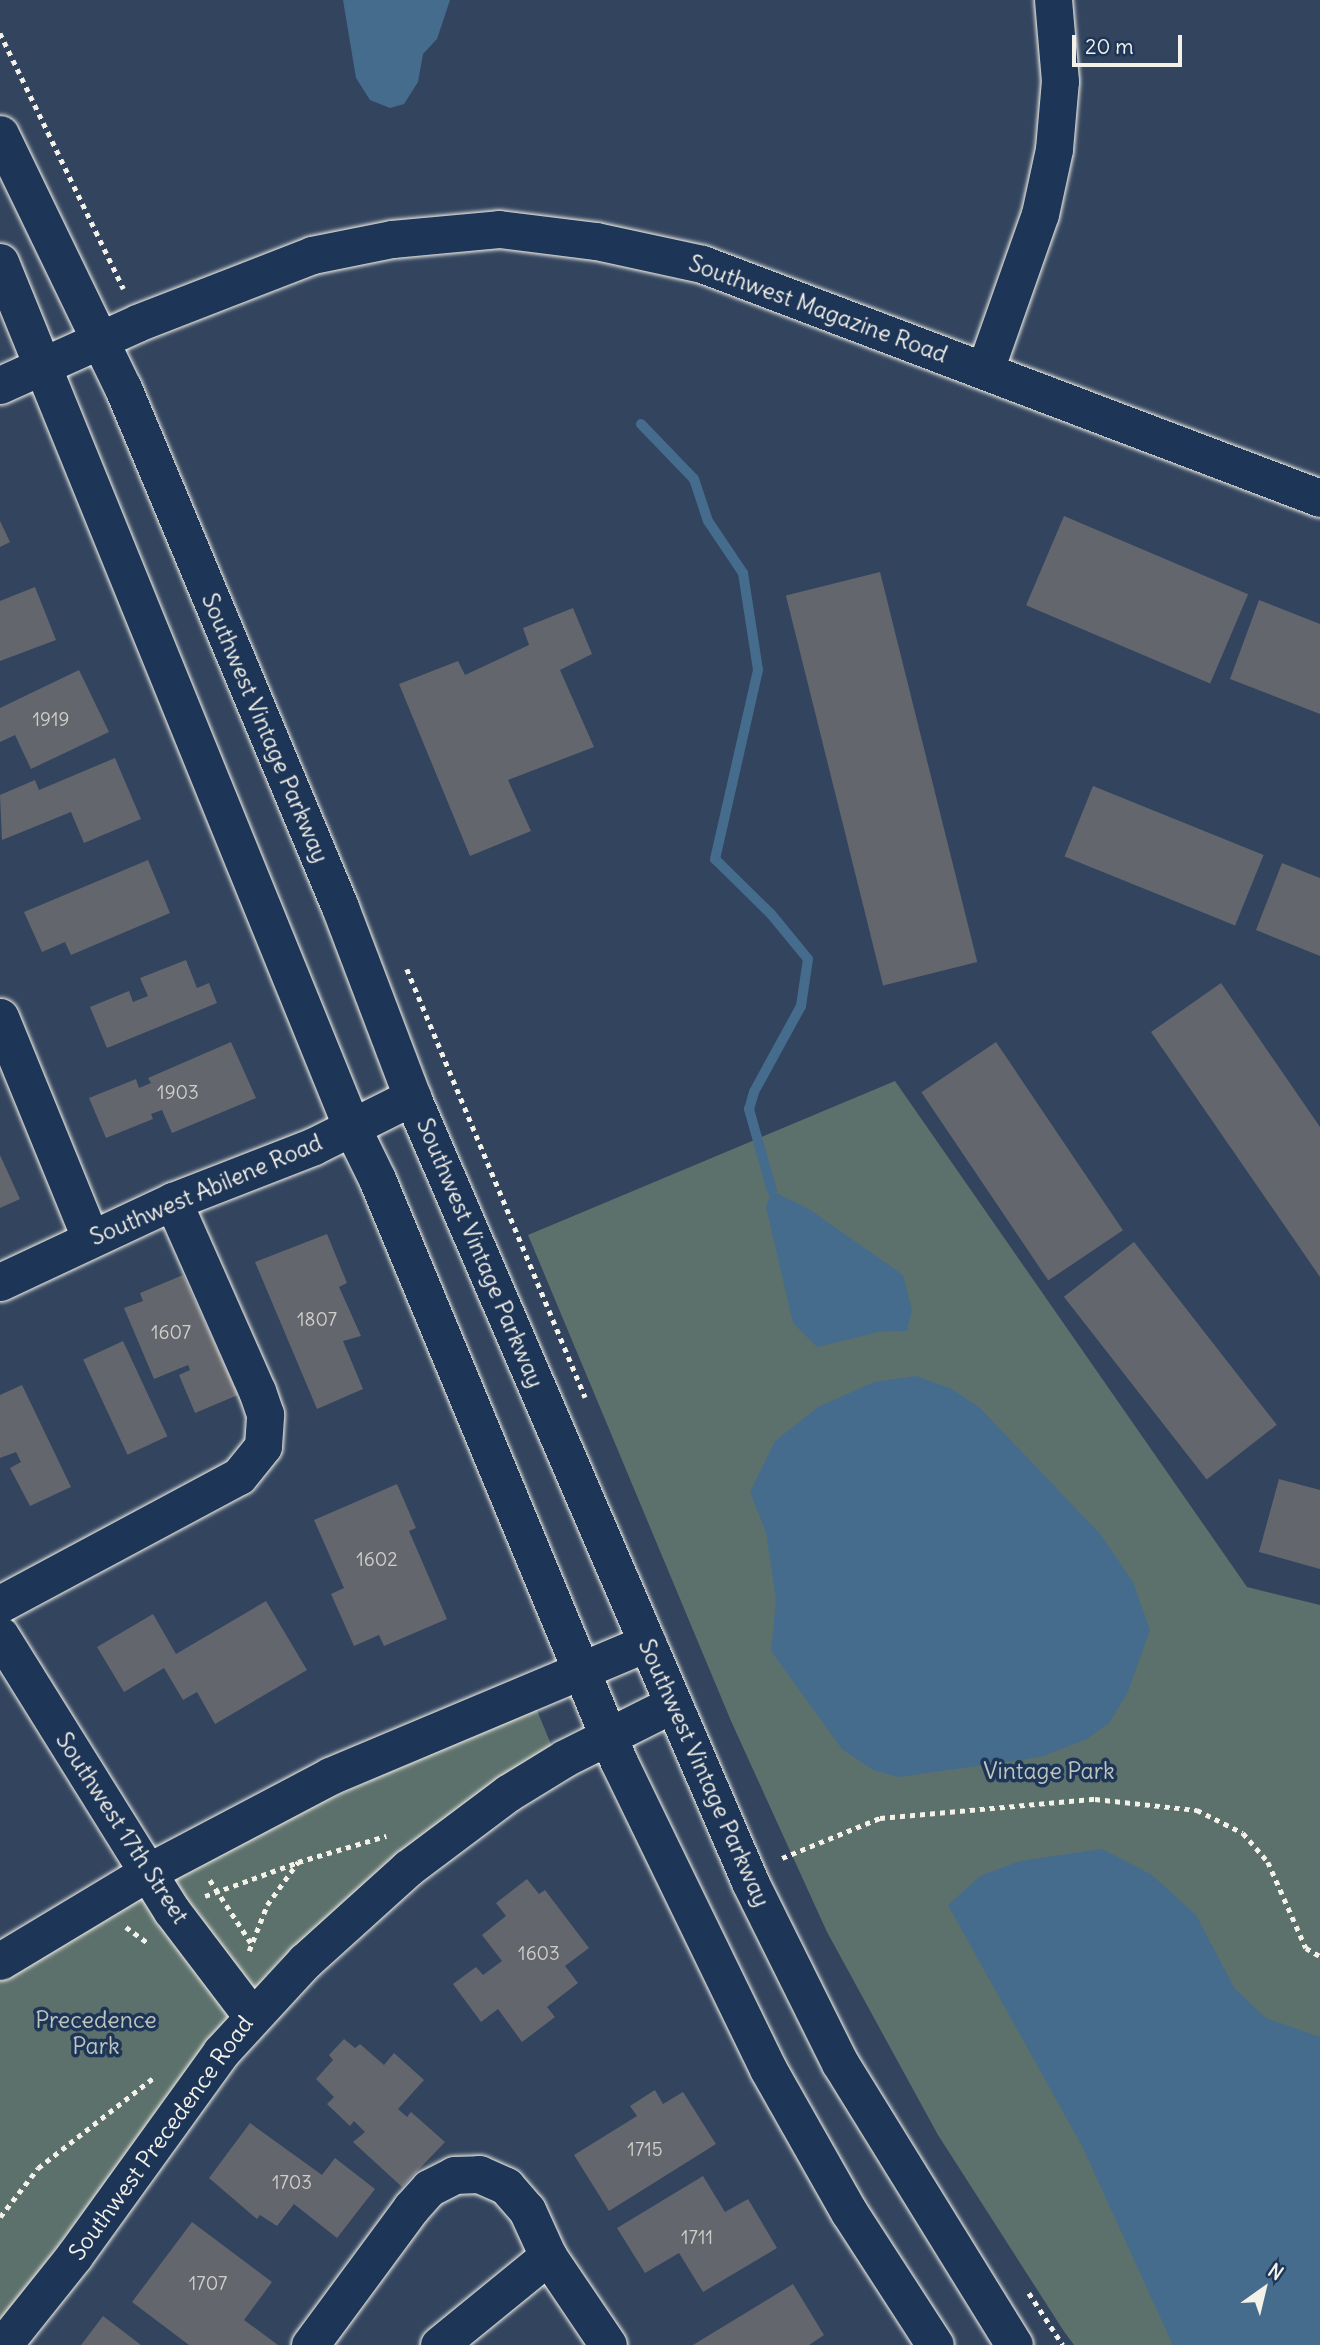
<!DOCTYPE html>
<style>
body{margin:0}
#map{position:relative;width:1320px;height:2345px;overflow:hidden;background:#32445e;font-family:Delius,sans-serif}
div>[style]{position:absolute}
.green>*{inset:0;background:#5c706c}
.water>*{inset:0;background:#456c8d}
.stream>*{height:10px;margin:-5px;padding:0 5px;transform-origin:5px;border-radius:5px;background:#456c8d}
.building>*{inset:0;background:#64666d;transform-origin:0 0}
.path>*{height:4.5px;margin-top:-2.25px;transform-origin:0;background:repeating-linear-gradient(90deg,#f4f1e8 0 5px,transparent 0 10px)}
.roads{filter:drop-shadow(0 0 2px #f4f1e8) drop-shadow(0 0 2px #f4f1e8)}
.minor>*{height:37px;margin:-18.5px;padding:0 18.5px;transform-origin:18.5px;border-radius:18.5px;background:#1d3557}
span{translate:-50% -50%;white-space:nowrap;text-align:center;line-height:1.15;-webkit-text-stroke:7px #1d3557;paint-order:stroke}
.number-label{font-size:19px;color:#d0cec9}
.number-label span{-webkit-text-stroke-width:0}
.street-label{font-size:23px;color:#f4f1e8}
.park-label{font-size:23px;color:#bfc4bd}
.north{position:absolute;left:1229px;top:2254px;width:70px;height:70px;-webkit-text-stroke:5px #1d3557;paint-order:stroke;rotate:34deg;font-size:19px;font-weight:700;line-height:28px;text-align:center;color:#f4f1e8}
.north::after{content:'';display:block;margin:auto;width:24px;height:32px;background:#f4f1e8;clip-path:polygon(50% 0,100% 100%,50% 72%,0 100%)}
.scale{position:absolute;left:1072px;top:35px;width:110px;height:32px;box-sizing:border-box;border:4px solid #f4f1e8;border-top:0;padding-left:9px;font-size:21px;line-height:24px;white-space:nowrap;color:#f4f1e8;-webkit-text-stroke:5px #1d3557;paint-order:stroke}
</style>
<div id="map">
<div class="green">
<i style="clip-path:polygon(895px 1081px,1247px 1587px,1320px 1605px,1320px 2345px,1074px 2345px,1063px 2330px,938px 2135px,827px 1932px,731px 1721px,528px 1235px)"></i>
<i style="clip-path:polygon(536px 1708px,553px 1749px,280px 1960px,201px 2052px,0 2325px,0 1980px,137px 1895px,292px 1815px)"></i>
</div>
<div class="water">
<i style="clip-path:polygon(343px 0,450px 0,437px 39px,423px 54px,418px 82px,404px 104px,390px 108px,370px 100px,356px 78px)"></i>
<i style="clip-path:polygon(772px 1191px,809px 1209px,903px 1275px,912px 1310px,907px 1331px,878px 1332px,817px 1347px,793px 1323px,766px 1207px)"></i>
<i style="clip-path:polygon(916px 1376px,952px 1389px,980px 1408px,1101px 1535px,1133px 1582px,1150px 1630px,1127px 1694px,1109px 1723px,1087px 1739px,1040px 1757px,899px 1777px,873px 1770px,842px 1749px,771px 1651px,776px 1600px,766px 1532px,750px 1492px,775px 1441px,818px 1407px,874px 1382px)"></i>
<i style="clip-path:polygon(1102px 1849px,1152px 1875px,1196px 1915px,1235px 1989px,1266px 2018px,1320px 2037px,1320px 2345px,1173px 2345px,1082px 2146px,948px 1905px,980px 1876px,1020px 1861px)"></i>
</div>
<div class="stream">
<i style="left:641px;top:424px;width:76px;rotate:46.1deg"></i>
<i style="left:694px;top:479px;width:44px;rotate:71.6deg"></i>
<i style="left:708px;top:521px;width:63px;rotate:56.1deg"></i>
<i style="left:743px;top:573px;width:98px;rotate:81.2deg"></i>
<i style="left:758px;top:670px;width:194px;rotate:102.8deg"></i>
<i style="left:715px;top:859px;width:78px;rotate:44.5deg"></i>
<i style="left:771px;top:914px;width:58px;rotate:50.6deg"></i>
<i style="left:808px;top:959px;width:48px;rotate:98.5deg"></i>
<i style="left:801px;top:1006px;width:98px;rotate:118.7deg"></i>
<i style="left:754px;top:1092px;width:18px;rotate:106deg"></i>
<i style="left:749px;top:1109px;width:85px;rotate:74.3deg"></i>
</div>
<div class="building">
<i style="left:1064px;top:516px;width:200px;height:97px;rotate:23deg"></i>
<i style="clip-path:polygon(0 521px,10px 542px,0 547px)"></i>
<i style="left:880px;top:572px;width:402px;height:97px;rotate:76deg"></i>
<i style="clip-path:polygon(35px 587px,56px 640px,0 661px,0 601px)"></i>
<i style="clip-path:polygon(1259px 600px,1320px 624px,1320px 714px,1230px 679px)"></i>
<i style="clip-path:polygon(573px 608px,592px 654px,560px 670px,594px 747px,508px 780px,531px 831px,470px 856px,399px 684px,458px 661px,465px 675px,529px 645px,523px 628px)"></i>
<i style="clip-path:polygon(79px 670px,109px 732px,31px 769px,15px 735px,0 742px,0 708px)"></i>
<i style="clip-path:polygon(115px 758px,141px 819px,84px 843px,71px 812px,2px 840px,0 795px,35px 780px,39px 790px)"></i>
<i style="left:1093px;top:786px;width:184px;height:76px;rotate:22deg"></i>
<i style="clip-path:polygon(148px 860px,170px 913px,71px 955px,65px 942px,42px 952px,24px 912px)"></i>
<i style="clip-path:polygon(1282px 863px,1320px 878px,1320px 956px,1256px 930px)"></i>
<i style="clip-path:polygon(186px 960px,197px 988px,209px 983px,217px 1003px,107px 1048px,90px 1007px,129px 991px,133px 1002px,148px 996px,140px 978px)"></i>
<i style="clip-path:polygon(1221px 983px,1320px 1127px,1320px 1277px,1151px 1032px)"></i>
<i style="clip-path:polygon(231px 1042px,256px 1098px,172px 1133px,162px 1110px,151px 1114px,153px 1119px,106px 1138px,89px 1098px,136px 1079px,139px 1088px,151px 1083px,148px 1078px)"></i>
<i style="left:996px;top:1042px;width:227px;height:90px;rotate:56deg"></i>
<i style="clip-path:polygon(0 1155px,20px 1199px,0 1208px)"></i>
<i style="clip-path:polygon(327px 1234px,347px 1283px,339px 1287px,361px 1336px,343px 1341px,363px 1389px,317px 1409px,255px 1262px)"></i>
<i style="left:1134px;top:1242px;width:232px;height:89px;rotate:52deg"></i>
<i style="clip-path:polygon(183px 1275px,238px 1395px,195px 1413px,179px 1375px,190px 1370px,188px 1365px,154px 1379px,124px 1308px,143px 1301px,140px 1293px)"></i>
<i style="left:123px;top:1341px;width:105px;height:44px;rotate:65deg"></i>
<i style="clip-path:polygon(22px 1385px,71px 1487px,30px 1506px,10px 1468px,21px 1462px,16px 1452px,0 1458px,0 1395px)"></i>
<i style="clip-path:polygon(1279px 1479px,1320px 1490px,1320px 1569px,1259px 1552px)"></i>
<i style="clip-path:polygon(397px 1484px,416px 1528px,409px 1531px,447px 1619px,384px 1646px,379px 1635px,354px 1646px,331px 1594px,344px 1588px,314px 1520px)"></i>
<i style="clip-path:polygon(266px 1601px,307px 1670px,215px 1724px,197px 1692px,183px 1700px,164px 1668px,124px 1692px,97px 1647px,153px 1614px,176px 1654px)"></i>
<i style="clip-path:polygon(527px 1879px,539px 1894px,545px 1890px,589px 1948px,565px 1966px,578px 1983px,547px 2007px,555px 2017px,522px 2042px,498px 2009px,481px 2022px,453px 1984px,476px 1967px,483px 1975px,502px 1961px,482px 1935px,506px 1916px,496px 1903px)"></i>
<i style="clip-path:polygon(344px 2039px,355px 2048px,360px 2044px,384px 2065px,394px 2053px,424px 2080px,398px 2109px,407px 2117px,411px 2112px,445px 2142px,402px 2187px,353px 2142px,365px 2132px,354px 2121px,350px 2126px,327px 2104px,334px 2097px,316px 2079px,333px 2060px,329px 2055px)"></i>
<i style="clip-path:polygon(655px 2090px,663px 2104px,683px 2092px,716px 2144px,609px 2211px,574px 2155px,637px 2116px,630px 2106px)"></i>
<i style="clip-path:polygon(250px 2123px,322px 2175px,335px 2158px,375px 2189px,337px 2238px,294px 2204px,277px 2226px,260px 2215px,257px 2219px,209px 2178px)"></i>
<i style="clip-path:polygon(703px 2176px,725px 2212px,748px 2199px,777px 2248px,703px 2292px,679px 2253px,645px 2273px,617px 2228px)"></i>
<i style="clip-path:polygon(192px 2222px,272px 2282px,244px 2320px,278px 2345px,189px 2345px,132px 2302px)"></i>
<i style="clip-path:polygon(793px 2284px,824px 2335px,809px 2345px,693px 2345px)"></i>
<i style="clip-path:polygon(103px 2316px,141px 2345px,81px 2345px)"></i>
</div>
<div class="path">
<i style="left:0;top:33px;width:284px;rotate:64.2deg"></i>
<i style="left:407px;top:969px;width:464px;rotate:67.4deg"></i>
<i style="left:782px;top:1858px;width:106px;rotate:-22.2deg"></i>
<i style="left:880px;top:1818px;width:216px;rotate:-5.1deg"></i>
<i style="left:1095px;top:1799px;width:103px;rotate:6.2deg"></i>
<i style="left:1197px;top:1810px;width:51px;rotate:26.6deg"></i>
<i style="left:1243px;top:1833px;width:38px;rotate:49deg"></i>
<i style="left:1268px;top:1862px;width:94px;rotate:66.2deg"></i>
<i style="left:1306px;top:1948px;width:16px;rotate:30deg"></i>
<i style="left:210px;top:1880px;width:75px;rotate:56.9deg"></i>
<i style="left:205px;top:1896px;width:97px;rotate:-19.9deg"></i>
<i style="left:126px;top:1927px;width:26px;rotate:36deg"></i>
<i style="left:249px;top:1951px;width:49px;rotate:-68.6deg"></i>
<i style="left:267px;top:1905px;width:53px;rotate:-54.2deg"></i>
<i style="left:298px;top:1862px;width:92px;rotate:-16.5deg"></i>
<i style="left:0;top:2217px;width:62px;rotate:-52.2deg"></i>
<i style="left:38px;top:2168px;width:146px;rotate:-38deg"></i>
<i style="left:1029px;top:2293px;width:62px;rotate:56.8deg"></i>
</div>
<div class="roads">
<div class="minor">
<i style="left:0;top:134px;width:282px;rotate:64.2deg"></i>
<i style="left:123px;top:388px;width:563px;rotate:67.31deg"></i>
<i style="left:340px;top:907px;width:203px;rotate:69.2deg"></i>
<i style="left:412px;top:1097px;width:855px;rotate:66.7deg"></i>
<i style="left:750px;top:1882px;width:202px;rotate:63.6deg"></i>
<i style="left:840px;top:2063px;width:331px;rotate:58.3deg"></i>
<i style="left:0;top:262px;width:935px;rotate:67.88deg"></i>
<i style="left:352px;top:1128px;width:57px;rotate:63.9deg"></i>
<i style="left:377px;top:1179px;width:631px;rotate:67.46deg"></i>
<i style="left:619px;top:1762px;width:341px;rotate:64.1deg"></i>
<i style="left:768px;top:2069px;width:164px;rotate:60.5deg"></i>
<i style="left:849px;top:2212px;width:158px;rotate:57.1deg"></i>
<i style="left:985px;top:370px;width:165px;rotate:-70.6deg"></i>
<i style="left:1040px;top:214px;width:66px;rotate:-77.8deg"></i>
<i style="left:1054px;top:149px;width:68px;rotate:-85deg"></i>
<i style="left:1060px;top:81px;width:81px;rotate:-94.9deg"></i>
<i style="left:0;top:385px;width:150px;rotate:-24.3deg"></i>
<i style="left:137px;top:323px;width:188px;rotate:-21.2deg"></i>
<i style="left:312px;top:255px;width:82px;rotate:-11.3deg"></i>
<i style="left:392px;top:239px;width:107px;rotate:-5.3deg"></i>
<i style="left:499px;top:229px;width:98px;rotate:7.1deg"></i>
<i style="left:596px;top:241px;width:108px;rotate:12.2deg"></i>
<i style="left:702px;top:264px;width:661px;rotate:20.74deg"></i>
<i style="left:0;top:1017px;width:239px;rotate:67.8deg"></i>
<i style="left:0;top:1282px;width:191px;rotate:-25.1deg"></i>
<i style="left:173px;top:1201px;width:151px;rotate:-21.3deg"></i>
<i style="left:314px;top:1146px;width:110px;rotate:-26.6deg"></i>
<i style="left:0;top:1604px;width:271px;rotate:-28.2deg"></i>
<i style="left:239px;top:1476px;width:38px;rotate:-51deg"></i>
<i style="left:263px;top:1446px;width:32px;rotate:-86deg"></i>
<i style="left:265px;top:1414px;width:24px;rotate:-109deg"></i>
<i style="left:257px;top:1391px;width:208px;rotate:-113.9deg"></i>
<i style="left:0;top:1635px;width:325px;rotate:58.1deg"></i>
<i style="left:172px;top:1911px;width:131px;rotate:52.8deg"></i>
<i style="left:0;top:1961px;width:173px;rotate:-31deg"></i>
<i style="left:148px;top:1872px;width:206px;rotate:-27.8deg"></i>
<i style="left:330px;top:1776px;width:344px;rotate:-22.8deg"></i>
<i style="left:3px;top:2345px;width:114px;rotate:-51.4deg"></i>
<i style="left:74px;top:2256px;width:251px;rotate:-54.2deg"></i>
<i style="left:221px;top:2052px;width:124px;rotate:-47.3deg"></i>
<i style="left:305px;top:1961px;width:139px;rotate:-42.1deg"></i>
<i style="left:408px;top:1868px;width:125px;rotate:-36.9deg"></i>
<i style="left:508px;top:1793px;width:67px;rotate:-31.6deg"></i>
<i style="left:565px;top:1758px;width:121px;rotate:-26.6deg"></i>
<i style="left:310px;top:2345px;width:170px;rotate:-53.6deg"></i>
<i style="left:411px;top:2208px;width:27px;rotate:-48deg"></i>
<i style="left:429px;top:2188px;width:28px;rotate:-27deg"></i>
<i style="left:454px;top:2175px;width:25px;rotate:-2deg"></i>
<i style="left:479px;top:2174px;width:30px;rotate:24deg"></i>
<i style="left:506px;top:2186px;width:32px;rotate:49deg"></i>
<i style="left:527px;top:2210px;width:51px;rotate:65.5deg"></i>
<i style="left:439px;top:2345px;width:141px;rotate:-39.2deg"></i>
<i style="left:548px;top:2256px;width:107px;rotate:56deg"></i>
</div>
</div>
<div class="number-label">
<span style="left:51px;top:720px">1919</span>
<span style="left:178px;top:1093px">1903</span>
<span style="left:317px;top:1320px">1807</span>
<span style="left:171px;top:1333px">1607</span>
<span style="left:377px;top:1560px">1602</span>
<span style="left:539px;top:1954px">1603</span>
<span style="left:645px;top:2150px">1715</span>
<span style="left:292px;top:2183px">1703</span>
<span style="left:697px;top:2238px">1711</span>
<span style="left:208px;top:2284px">1707</span>
</div>
<div class="street-label">
<span style="left:818px;top:309px;rotate:20deg">Southwest Magazine Road</span>
<span style="left:265px;top:728px;rotate:67deg">Southwest Vintage Parkway</span>
<span style="left:206px;top:1190px;rotate:-23deg">Southwest Abilene Road</span>
<span style="left:480px;top:1253px;rotate:67deg">Southwest Vintage Parkway</span>
<span style="left:704px;top:1773px;rotate:66deg">Southwest Vintage Parkway</span>
<span style="left:122px;top:1828px;rotate:57deg">Southwest 17th Street</span>
<span style="left:161px;top:2138px;rotate:-54deg">Southwest Precedence Road</span>
</div>
<div class="park-label">
<span style="left:1049px;top:1771px">Vintage Park</span>
<span style="left:96px;top:2033px">Precedence<br>Park</span>
</div>
<div class="north">N</div>
<div class="scale">20 m</div>
</div>
